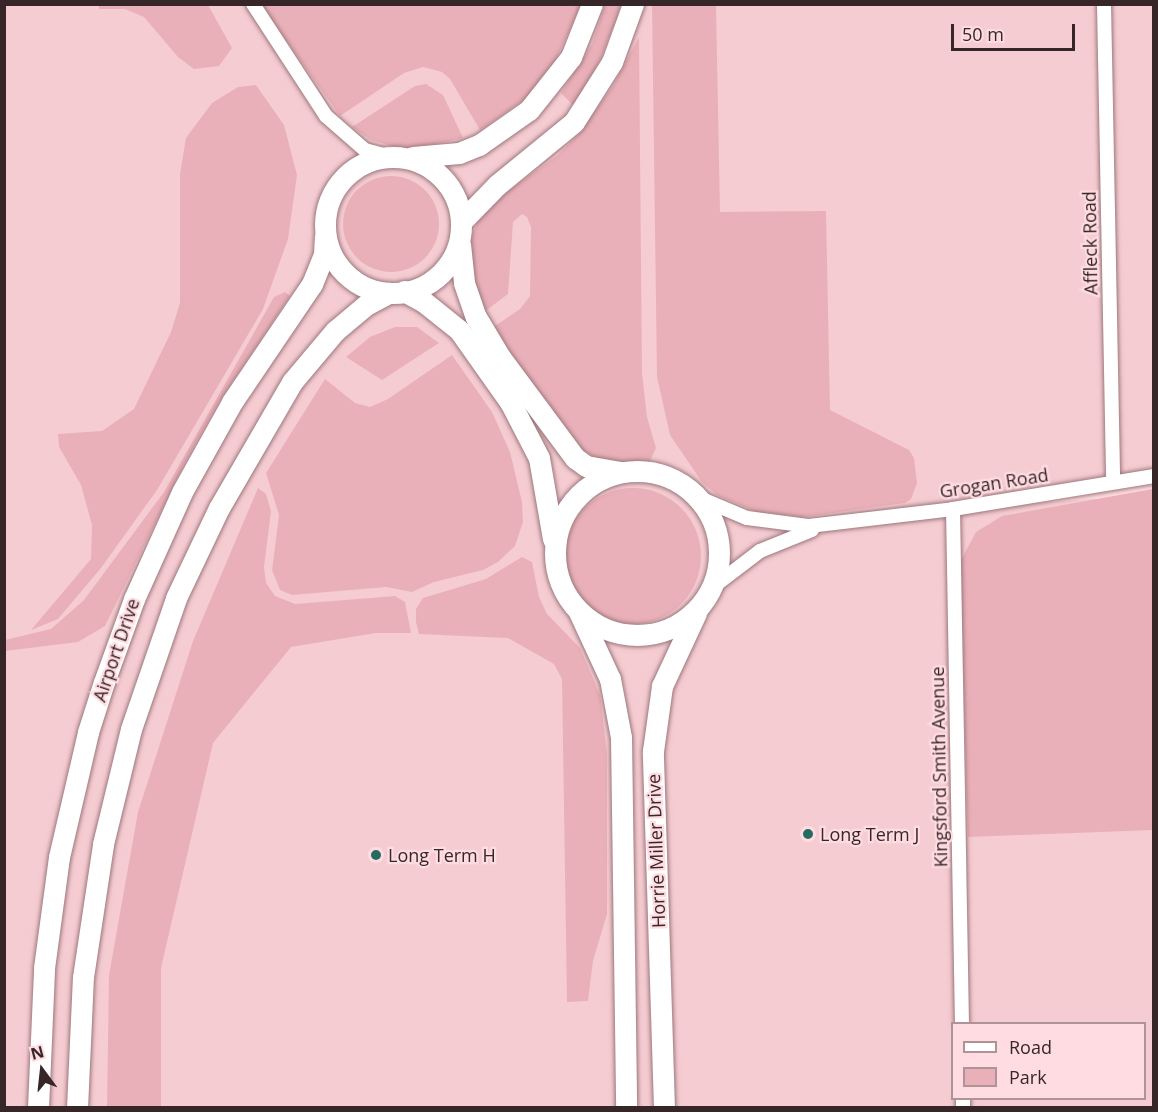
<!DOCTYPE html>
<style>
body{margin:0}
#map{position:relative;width:1158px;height:1112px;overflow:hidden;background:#ffdce1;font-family:"Open Sans",sans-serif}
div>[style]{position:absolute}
.built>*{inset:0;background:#f5ccd2}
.green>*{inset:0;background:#eab0b9}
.round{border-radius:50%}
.roads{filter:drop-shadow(0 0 2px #9d777c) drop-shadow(0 0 2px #9d777c)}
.minor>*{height:14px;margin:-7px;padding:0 7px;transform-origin:7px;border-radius:7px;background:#fff}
.primary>*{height:21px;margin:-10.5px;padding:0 10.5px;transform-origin:10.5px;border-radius:10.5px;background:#fff}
.primary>.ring{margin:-10.5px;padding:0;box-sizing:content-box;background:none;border:21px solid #fff;border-radius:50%}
.dots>*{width:16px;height:16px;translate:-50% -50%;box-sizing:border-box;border:3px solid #ffdce1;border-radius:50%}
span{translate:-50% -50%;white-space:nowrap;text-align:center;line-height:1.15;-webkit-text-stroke:4.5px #ffdce1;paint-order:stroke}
.street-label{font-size:18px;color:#362628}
.poi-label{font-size:18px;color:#362628}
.left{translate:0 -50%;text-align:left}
.frame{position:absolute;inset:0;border:6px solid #362628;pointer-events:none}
.legend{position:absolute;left:951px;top:1022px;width:195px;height:78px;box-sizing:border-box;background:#ffdce1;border:2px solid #af9397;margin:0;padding:8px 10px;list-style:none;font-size:18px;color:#362628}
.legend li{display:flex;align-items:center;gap:12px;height:30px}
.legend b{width:30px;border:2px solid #af9397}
.north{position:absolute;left:12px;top:1040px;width:60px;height:60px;-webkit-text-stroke:4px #ffdce1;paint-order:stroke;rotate:345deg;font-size:16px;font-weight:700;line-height:24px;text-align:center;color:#362628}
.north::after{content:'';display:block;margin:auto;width:21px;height:27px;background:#362628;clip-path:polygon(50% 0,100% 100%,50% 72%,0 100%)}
.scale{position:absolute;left:951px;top:24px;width:124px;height:27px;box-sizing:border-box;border:3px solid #362628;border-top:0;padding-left:8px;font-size:18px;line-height:21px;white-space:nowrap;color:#362628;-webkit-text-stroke:4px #ffdce1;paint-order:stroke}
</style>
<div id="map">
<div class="built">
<i style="clip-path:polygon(evenodd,5px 5px,1153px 5px,1153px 476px,962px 508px,1153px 495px,1153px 1107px,5px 1108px,5px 5px,952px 1024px,1144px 1024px,1144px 1098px,952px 1098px,952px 1024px)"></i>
</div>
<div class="green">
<i style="clip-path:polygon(99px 5px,208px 5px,232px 48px,219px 66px,194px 69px,178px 57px,144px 17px,125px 9px,99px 9px)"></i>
<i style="clip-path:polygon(261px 5px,581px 5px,555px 61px,526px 98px,480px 130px,450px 79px,442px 72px,423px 67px,404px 73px,340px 116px)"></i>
<i style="clip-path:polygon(605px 5px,620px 5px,617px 18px,596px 69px,573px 105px,561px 93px,592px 44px)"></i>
<i style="clip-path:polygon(652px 5px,716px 5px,720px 212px,826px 211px,830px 410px,909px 450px,914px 458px,917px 483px,911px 499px,905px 503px,803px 517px,757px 512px,717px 495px,702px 482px,670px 435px,657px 377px)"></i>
<i style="clip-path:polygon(639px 37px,642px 373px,647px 417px,656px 448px,650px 461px,633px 463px,600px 459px,577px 448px,492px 328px,520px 309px,530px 296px,531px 227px,527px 217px,522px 214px,513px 222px,508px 294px,484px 312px,475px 286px,469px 244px,478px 221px,493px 202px,558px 155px,578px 135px,613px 86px)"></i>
<i style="clip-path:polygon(426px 84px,443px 95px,463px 138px,407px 150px,371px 140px,352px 127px,415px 86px)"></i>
<i style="clip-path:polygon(256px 85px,284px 125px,297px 175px,288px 239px,263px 309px,157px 490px,101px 568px,58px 619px,31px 630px,91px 559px,92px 525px,81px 485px,59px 447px,58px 434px,102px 431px,134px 409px,171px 332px,180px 303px,180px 174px,186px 138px,212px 103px,238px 87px)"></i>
<i class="round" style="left:343px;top:176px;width:96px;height:96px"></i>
<i style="clip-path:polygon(285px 292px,290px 296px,219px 402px,185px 462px,105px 626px,78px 642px,5px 651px,5px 640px,51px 629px,84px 600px,164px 492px,274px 297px)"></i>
<i style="clip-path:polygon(395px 327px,417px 327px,439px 343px,382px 380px,346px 357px,370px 337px)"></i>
<i style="clip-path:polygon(452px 355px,492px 412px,510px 452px,522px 502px,523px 522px,515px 546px,498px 562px,483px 570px,434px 582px,412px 592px,386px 587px,292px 595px,280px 590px,272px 570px,279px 515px,266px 473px,325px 379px,355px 403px,370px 407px,388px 399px)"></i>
<i class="round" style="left:565px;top:488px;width:136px;height:136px"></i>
<i style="clip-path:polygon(258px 488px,266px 494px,271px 511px,264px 567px,266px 583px,275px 596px,295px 604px,395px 596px,405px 602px,411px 633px,376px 633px,291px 647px,213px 743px,161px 968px,161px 1107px,107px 1107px,109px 975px,138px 812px,193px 641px)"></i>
<i style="clip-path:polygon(1153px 489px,1153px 830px,968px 837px,960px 562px,976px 532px,1002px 516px)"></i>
<i style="clip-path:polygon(522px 557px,532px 562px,539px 597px,547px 614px,580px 648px,600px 695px,607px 754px,607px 914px,593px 961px,588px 1001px,567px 1002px,562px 679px,554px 664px,508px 638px,419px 634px,416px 622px,416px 609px,423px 598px,486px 579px)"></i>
</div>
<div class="roads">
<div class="minor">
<i style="left:253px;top:4px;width:134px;rotate:56.9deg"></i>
<i style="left:326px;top:116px;width:52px;rotate:41.1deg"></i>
<i style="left:365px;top:150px;width:23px;rotate:15deg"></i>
<i style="left:1104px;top:4px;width:477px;rotate:88.9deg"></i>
<i style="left:697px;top:497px;width:54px;rotate:22.8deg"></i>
<i style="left:747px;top:518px;width:63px;rotate:7.4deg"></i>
<i style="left:809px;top:526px;width:145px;rotate:-6.7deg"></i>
<i style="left:953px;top:509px;width:204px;rotate:-9.3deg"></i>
<i style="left:953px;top:509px;width:515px;rotate:89deg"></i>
<i style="left:709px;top:590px;width:64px;rotate:-37.4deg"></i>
<i style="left:760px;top:551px;width:56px;rotate:-22deg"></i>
<i style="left:963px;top:1098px;width:10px;rotate:90deg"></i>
</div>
<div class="primary">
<i class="ring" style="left:325px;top:157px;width:115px;height:115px"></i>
<i style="left:413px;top:157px;width:46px;rotate:-5deg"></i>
<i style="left:459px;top:153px;width:22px;rotate:-22deg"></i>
<i style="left:479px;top:145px;width:61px;rotate:-35deg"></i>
<i style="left:529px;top:110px;width:68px;rotate:-51.6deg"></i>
<i style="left:571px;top:57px;width:57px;rotate:-68.4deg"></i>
<i style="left:462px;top:221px;width:50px;rotate:-45.8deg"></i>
<i style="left:497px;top:185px;width:99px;rotate:-39.3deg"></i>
<i style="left:574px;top:122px;width:71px;rotate:-57.7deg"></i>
<i style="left:612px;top:62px;width:62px;rotate:-70.1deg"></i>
<i style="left:460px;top:244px;width:39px;rotate:84deg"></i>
<i style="left:464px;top:283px;width:36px;rotate:71deg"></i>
<i style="left:476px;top:317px;width:47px;rotate:59deg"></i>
<i style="left:500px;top:357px;width:126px;rotate:53.4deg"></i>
<i style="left:575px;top:458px;width:14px;rotate:36deg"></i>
<i style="left:586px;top:466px;width:35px;rotate:10deg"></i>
<i style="left:404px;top:291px;width:23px;rotate:29deg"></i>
<i style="left:424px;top:302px;width:45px;rotate:38.7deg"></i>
<i style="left:459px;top:330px;width:88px;rotate:54.7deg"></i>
<i style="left:510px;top:402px;width:63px;rotate:62.6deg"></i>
<i style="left:539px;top:458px;width:82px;rotate:80.2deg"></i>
<i class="ring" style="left:555px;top:471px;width:143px;height:143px"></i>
<i style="left:579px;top:612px;width:74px;rotate:65.2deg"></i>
<i style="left:610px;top:679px;width:59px;rotate:79.3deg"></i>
<i style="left:621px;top:737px;width:371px;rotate:89.2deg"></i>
<i style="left:38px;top:1108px;width:140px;rotate:-87.5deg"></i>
<i style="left:44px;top:968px;width:112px;rotate:-82.3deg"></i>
<i style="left:59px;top:857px;width:128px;rotate:-76.9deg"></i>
<i style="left:88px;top:732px;width:52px;rotate:-72.3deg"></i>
<i style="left:104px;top:682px;width:88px;rotate:-70.1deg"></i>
<i style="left:134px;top:599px;width:117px;rotate:-65.8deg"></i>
<i style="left:182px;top:492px;width:103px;rotate:-60.9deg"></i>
<i style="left:232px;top:402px;width:143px;rotate:-55.9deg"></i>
<i style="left:312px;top:284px;width:32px;rotate:-68deg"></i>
<i style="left:324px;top:254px;width:17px;rotate:-87deg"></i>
<i style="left:77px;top:1108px;width:131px;rotate:-87.4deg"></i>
<i style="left:83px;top:977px;width:134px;rotate:-81.4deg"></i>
<i style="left:103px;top:844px;width:118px;rotate:-76.3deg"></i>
<i style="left:131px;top:729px;width:139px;rotate:-71deg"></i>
<i style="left:176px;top:598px;width:100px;rotate:-64.5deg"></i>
<i style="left:219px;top:508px;width:146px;rotate:-59.9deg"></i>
<i style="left:292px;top:382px;width:67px;rotate:-49.9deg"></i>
<i style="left:335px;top:331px;width:40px;rotate:-40deg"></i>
<i style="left:366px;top:305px;width:26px;rotate:-28deg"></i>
<i style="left:664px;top:1108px;width:357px;rotate:-91.8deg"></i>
<i style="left:653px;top:751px;width:66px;rotate:-82.1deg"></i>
<i style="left:662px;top:686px;width:81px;rotate:-65deg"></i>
</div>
</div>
<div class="dots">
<i style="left:808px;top:834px;background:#256b5f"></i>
<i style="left:376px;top:855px;background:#256b5f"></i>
</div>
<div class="street-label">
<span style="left:1090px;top:243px;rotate:-91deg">Affleck Road</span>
<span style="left:994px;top:483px;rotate:-9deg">Grogan Road</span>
<span style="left:116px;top:650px;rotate:-71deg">Airport Drive</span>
<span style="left:939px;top:767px;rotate:-91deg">Kingsford Smith Avenue</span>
<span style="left:656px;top:851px;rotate:-92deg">Horrie Miller Drive</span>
</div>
<div class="poi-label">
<span class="left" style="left:820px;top:834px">Long Term J</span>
<span class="left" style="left:388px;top:855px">Long Term H</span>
</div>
<div class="frame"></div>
<ul class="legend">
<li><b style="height:8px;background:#fff"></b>Road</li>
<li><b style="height:16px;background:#eab0b9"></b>Park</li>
</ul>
<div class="north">N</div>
<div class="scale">50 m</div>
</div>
